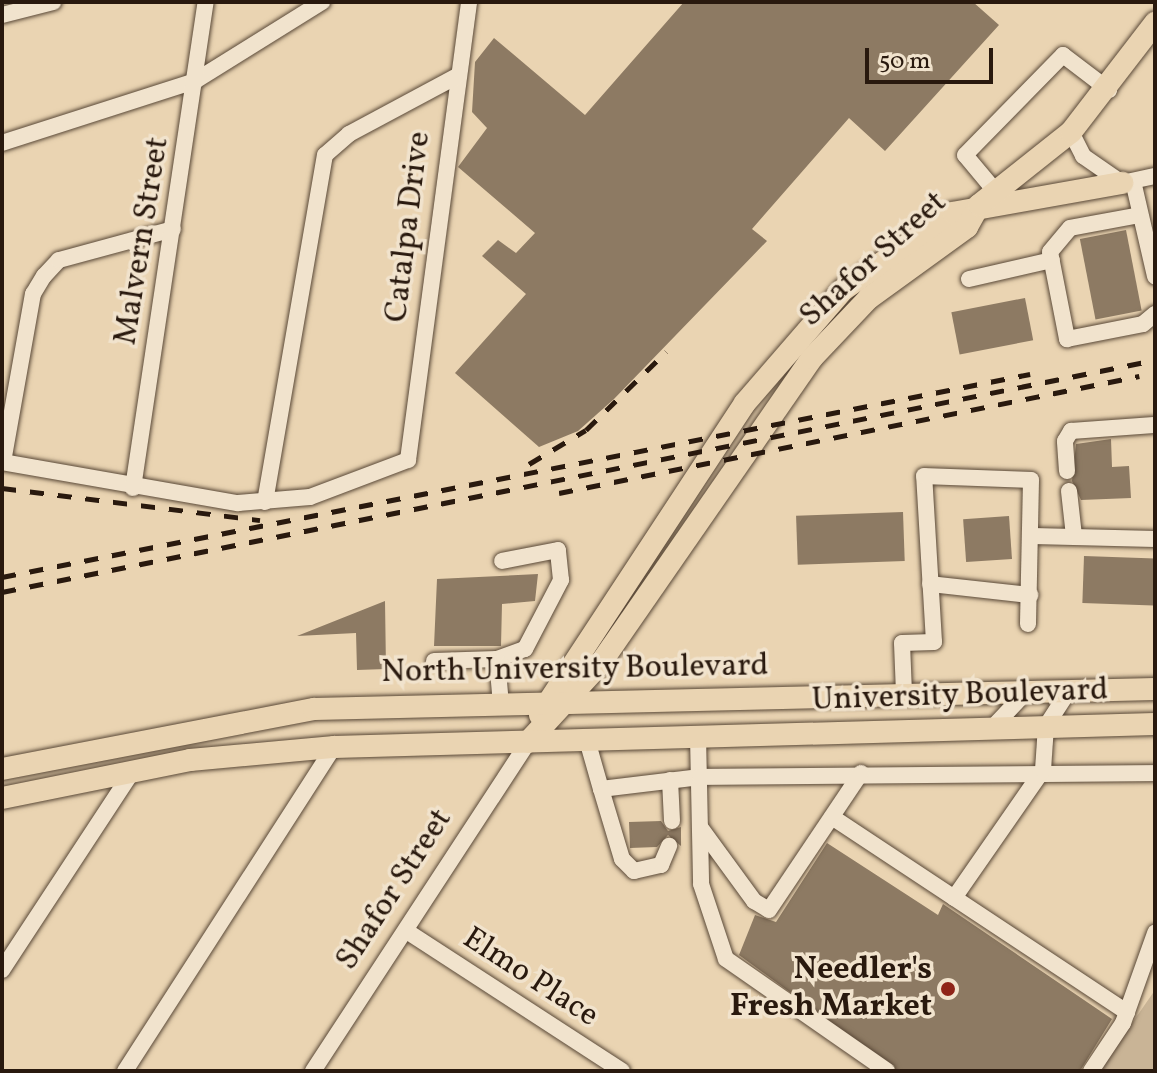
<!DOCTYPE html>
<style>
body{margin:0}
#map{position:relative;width:1157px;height:1073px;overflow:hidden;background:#ead4b2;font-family:Vollkorn,serif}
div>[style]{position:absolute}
.green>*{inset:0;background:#c9b496}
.building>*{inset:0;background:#8d7a63;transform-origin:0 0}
.roads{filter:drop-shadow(0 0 2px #594837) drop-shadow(0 0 2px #594837)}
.minor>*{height:16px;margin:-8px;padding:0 8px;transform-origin:8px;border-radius:8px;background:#f1e3cd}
.major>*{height:22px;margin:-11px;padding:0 11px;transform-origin:11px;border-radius:11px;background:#ead4b2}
.rail>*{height:5px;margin-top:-2.5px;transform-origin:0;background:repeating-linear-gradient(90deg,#29190e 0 14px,transparent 0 28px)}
.dots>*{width:22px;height:22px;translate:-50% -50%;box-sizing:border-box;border:4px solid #f1e3cd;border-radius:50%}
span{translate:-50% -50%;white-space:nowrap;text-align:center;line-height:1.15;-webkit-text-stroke:7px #f1e3cd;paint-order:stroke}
.street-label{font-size:32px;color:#29190e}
.poi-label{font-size:32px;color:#29190e;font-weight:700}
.right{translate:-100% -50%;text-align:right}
.frame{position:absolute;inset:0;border:4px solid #29190e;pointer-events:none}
.scale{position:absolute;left:865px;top:48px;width:128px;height:36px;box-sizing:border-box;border:4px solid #29190e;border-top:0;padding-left:10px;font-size:24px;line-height:28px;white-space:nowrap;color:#29190e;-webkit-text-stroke:6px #f1e3cd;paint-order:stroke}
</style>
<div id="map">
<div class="green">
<i style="clip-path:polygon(1155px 990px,1155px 1071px,1099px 1071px)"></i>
</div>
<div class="building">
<i style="clip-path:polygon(684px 2px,973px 2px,999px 25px,885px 151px,849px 118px,752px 229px,767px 241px,614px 399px,578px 431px,539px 447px,455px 373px,526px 294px,482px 256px,498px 240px,516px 253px,535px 233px,458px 167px,487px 128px,472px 112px,475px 62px,494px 38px,585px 115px)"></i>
<i style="left:1126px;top:230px;width:82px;height:47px;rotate:79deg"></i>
<i style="left:1025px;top:298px;width:43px;height:75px;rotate:79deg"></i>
<i style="clip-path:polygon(1111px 439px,1112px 467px,1129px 466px,1131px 498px,1081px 500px,1072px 481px,1076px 444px)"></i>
<i style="left:903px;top:512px;width:49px;height:107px;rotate:88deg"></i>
<i style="left:1009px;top:516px;width:43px;height:46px;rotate:86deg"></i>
<i style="left:1084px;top:556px;width:71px;height:47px;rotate:2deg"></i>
<i style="clip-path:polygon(538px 574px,535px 601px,502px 604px,501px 646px,434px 646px,437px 579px)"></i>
<i style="clip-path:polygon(385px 601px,386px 669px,357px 670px,356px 633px,297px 636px)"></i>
<i style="clip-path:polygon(661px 821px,668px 831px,681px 827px,681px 846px,668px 835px,657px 847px,630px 848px,629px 822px)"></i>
<i style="clip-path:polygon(827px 843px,938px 915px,943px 904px,1112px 1019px,1080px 1071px,898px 1071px,739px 955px,755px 915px,776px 922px)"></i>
</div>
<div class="roads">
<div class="minor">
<i style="left:2px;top:15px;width:53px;rotate:-14.3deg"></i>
<i style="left:1071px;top:132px;width:27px;rotate:63deg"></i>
<i style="left:1083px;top:156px;width:47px;rotate:34.7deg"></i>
<i style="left:1122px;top:183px;width:34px;rotate:-12deg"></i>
<i style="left:2px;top:143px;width:203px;rotate:-17.8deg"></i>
<i style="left:195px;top:81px;width:150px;rotate:-31.9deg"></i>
<i style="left:1133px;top:181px;width:98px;rotate:77deg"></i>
<i style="left:996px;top:192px;width:48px;rotate:-130deg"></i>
<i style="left:965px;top:155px;width:140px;rotate:-45.6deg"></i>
<i style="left:1063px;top:55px;width:58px;rotate:37.3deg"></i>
<i style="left:1140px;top:215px;width:71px;rotate:169.5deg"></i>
<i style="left:1070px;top:228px;width:31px;rotate:130deg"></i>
<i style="left:1050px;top:252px;width:89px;rotate:78.9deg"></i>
<i style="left:1067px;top:339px;width:77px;rotate:-11.2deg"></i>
<i style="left:1143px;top:324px;width:16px;rotate:-40deg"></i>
<i style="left:969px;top:279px;width:85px;rotate:-12.9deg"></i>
<i style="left:2px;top:462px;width:240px;rotate:9.9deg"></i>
<i style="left:238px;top:503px;width:72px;rotate:-4.8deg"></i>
<i style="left:310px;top:497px;width:105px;rotate:-20.7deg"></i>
<i style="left:408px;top:460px;width:462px;rotate:-82.4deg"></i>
<i style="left:3px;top:462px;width:171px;rotate:-79.9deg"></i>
<i style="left:33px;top:294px;width:21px;rotate:-59deg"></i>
<i style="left:44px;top:276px;width:22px;rotate:-47deg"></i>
<i style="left:59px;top:260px;width:118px;rotate:-15.2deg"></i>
<i style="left:1067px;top:471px;width:30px;rotate:-94deg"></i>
<i style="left:1065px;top:441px;width:12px;rotate:-59deg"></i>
<i style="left:1071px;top:431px;width:83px;rotate:-4.1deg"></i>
<i style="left:133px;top:488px;width:491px;rotate:-81.5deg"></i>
<i style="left:1069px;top:491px;width:45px;rotate:83.7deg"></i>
<i style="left:265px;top:502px;width:352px;rotate:-80.2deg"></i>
<i style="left:325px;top:155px;width:32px;rotate:-41deg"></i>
<i style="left:349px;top:134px;width:123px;rotate:-28.2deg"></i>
<i style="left:1033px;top:536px;width:122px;rotate:1.4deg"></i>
<i style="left:930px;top:584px;width:101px;rotate:6.3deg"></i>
<i style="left:497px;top:659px;width:30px;rotate:-20deg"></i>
<i style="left:525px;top:649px;width:78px;rotate:-62.4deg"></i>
<i style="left:561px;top:580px;width:30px;rotate:-96deg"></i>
<i style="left:558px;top:550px;width:57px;rotate:168.9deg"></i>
<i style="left:434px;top:661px;width:63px;rotate:-1.8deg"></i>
<i style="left:497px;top:659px;width:46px;rotate:85deg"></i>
<i style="left:904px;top:693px;width:50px;rotate:-92.3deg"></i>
<i style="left:902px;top:643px;width:32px;rotate:-2deg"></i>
<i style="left:934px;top:642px;width:166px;rotate:-93.4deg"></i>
<i style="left:924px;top:476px;width:107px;rotate:2.1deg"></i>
<i style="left:1031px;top:480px;width:144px;rotate:91.2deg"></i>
<i style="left:993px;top:727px;width:51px;rotate:-46.6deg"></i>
<i style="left:698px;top:736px;width:148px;rotate:88.8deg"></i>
<i style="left:701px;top:884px;width:79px;rotate:71.6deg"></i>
<i style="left:726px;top:959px;width:196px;rotate:34.8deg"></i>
<i style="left:587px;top:740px;width:51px;rotate:74.1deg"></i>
<i style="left:601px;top:789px;width:100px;rotate:-6.9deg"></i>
<i style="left:700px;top:777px;width:455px;rotate:-0.5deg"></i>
<i style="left:670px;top:780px;width:41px;rotate:87.2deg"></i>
<i style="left:601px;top:789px;width:73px;rotate:73.3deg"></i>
<i style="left:622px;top:859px;width:17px;rotate:45deg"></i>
<i style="left:634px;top:871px;width:28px;rotate:-13deg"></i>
<i style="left:661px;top:865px;width:21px;rotate:-67deg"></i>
<i style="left:832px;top:817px;width:354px;rotate:33.5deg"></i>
<i style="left:700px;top:827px;width:92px;rotate:53.9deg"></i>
<i style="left:754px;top:901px;width:17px;rotate:31deg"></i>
<i style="left:769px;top:910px;width:165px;rotate:-56.1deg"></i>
<i style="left:954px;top:898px;width:156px;rotate:-55.2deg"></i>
<i style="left:1043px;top:770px;width:44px;rotate:-86.1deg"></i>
<i style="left:1046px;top:726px;width:44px;rotate:-57deg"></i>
<i style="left:408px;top:932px;width:255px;rotate:33deg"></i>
<i style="left:2px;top:970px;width:237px;rotate:-56.7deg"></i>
<i style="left:125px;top:1071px;width:386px;rotate:-57.2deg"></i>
<i style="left:313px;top:1071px;width:393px;rotate:-56.8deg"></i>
<i style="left:1091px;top:1071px;width:58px;rotate:-56.3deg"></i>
<i style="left:1123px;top:1023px;width:96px;rotate:-70.4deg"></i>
</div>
<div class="major">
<i style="left:540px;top:715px;width:373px;rotate:-56.7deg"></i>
<i style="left:745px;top:403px;width:150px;rotate:-49.1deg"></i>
<i style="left:843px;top:290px;width:134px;rotate:-35deg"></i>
<i style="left:953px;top:213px;width:172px;rotate:-10.1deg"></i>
<i style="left:528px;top:742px;width:106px;rotate:-47.3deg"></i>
<i style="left:600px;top:664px;width:372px;rotate:-55.3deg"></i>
<i style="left:812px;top:358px;width:83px;rotate:-46.5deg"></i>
<i style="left:869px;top:298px;width:121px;rotate:-35.9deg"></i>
<i style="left:967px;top:227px;width:25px;rotate:-61deg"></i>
<i style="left:979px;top:205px;width:117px;rotate:-38.4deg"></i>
<i style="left:1071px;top:132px;width:138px;rotate:-52.4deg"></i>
<i style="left:2px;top:769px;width:318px;rotate:-10.9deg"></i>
<i style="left:314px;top:709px;width:841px;rotate:-1.36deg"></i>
<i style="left:2px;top:798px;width:192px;rotate:-11.4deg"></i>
<i style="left:190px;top:760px;width:145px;rotate:-5.2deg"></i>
<i style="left:334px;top:747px;width:821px;rotate:-1.6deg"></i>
</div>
</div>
<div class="rail">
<i style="left:529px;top:464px;width:66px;rotate:-30.8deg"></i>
<i style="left:586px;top:430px;width:112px;rotate:-44.3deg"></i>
<i style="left:2px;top:488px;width:260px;rotate:7.1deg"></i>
<i style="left:559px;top:493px;width:592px;rotate:-11.4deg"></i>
<i style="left:2px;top:577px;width:1048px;rotate:-11.17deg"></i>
<i style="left:2px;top:592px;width:1176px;rotate:-11.38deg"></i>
</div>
<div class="dots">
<i style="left:948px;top:989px;background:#8f2418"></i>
</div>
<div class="street-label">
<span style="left:409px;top:227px;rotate:-83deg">Catalpa Drive</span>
<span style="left:143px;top:241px;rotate:-81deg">Malvern Street</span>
<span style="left:874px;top:260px;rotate:-42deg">Shafor Street</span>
<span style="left:575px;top:670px;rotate:-1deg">North University Boulevard</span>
<span style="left:960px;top:696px;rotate:-2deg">University Boulevard</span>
<span style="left:395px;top:890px;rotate:-57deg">Shafor Street</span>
<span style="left:530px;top:978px;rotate:33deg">Elmo Place</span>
</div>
<div class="poi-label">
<span class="right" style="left:932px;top:989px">Needler's<br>Fresh Market</span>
</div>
<div class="frame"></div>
<div class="scale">50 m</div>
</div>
